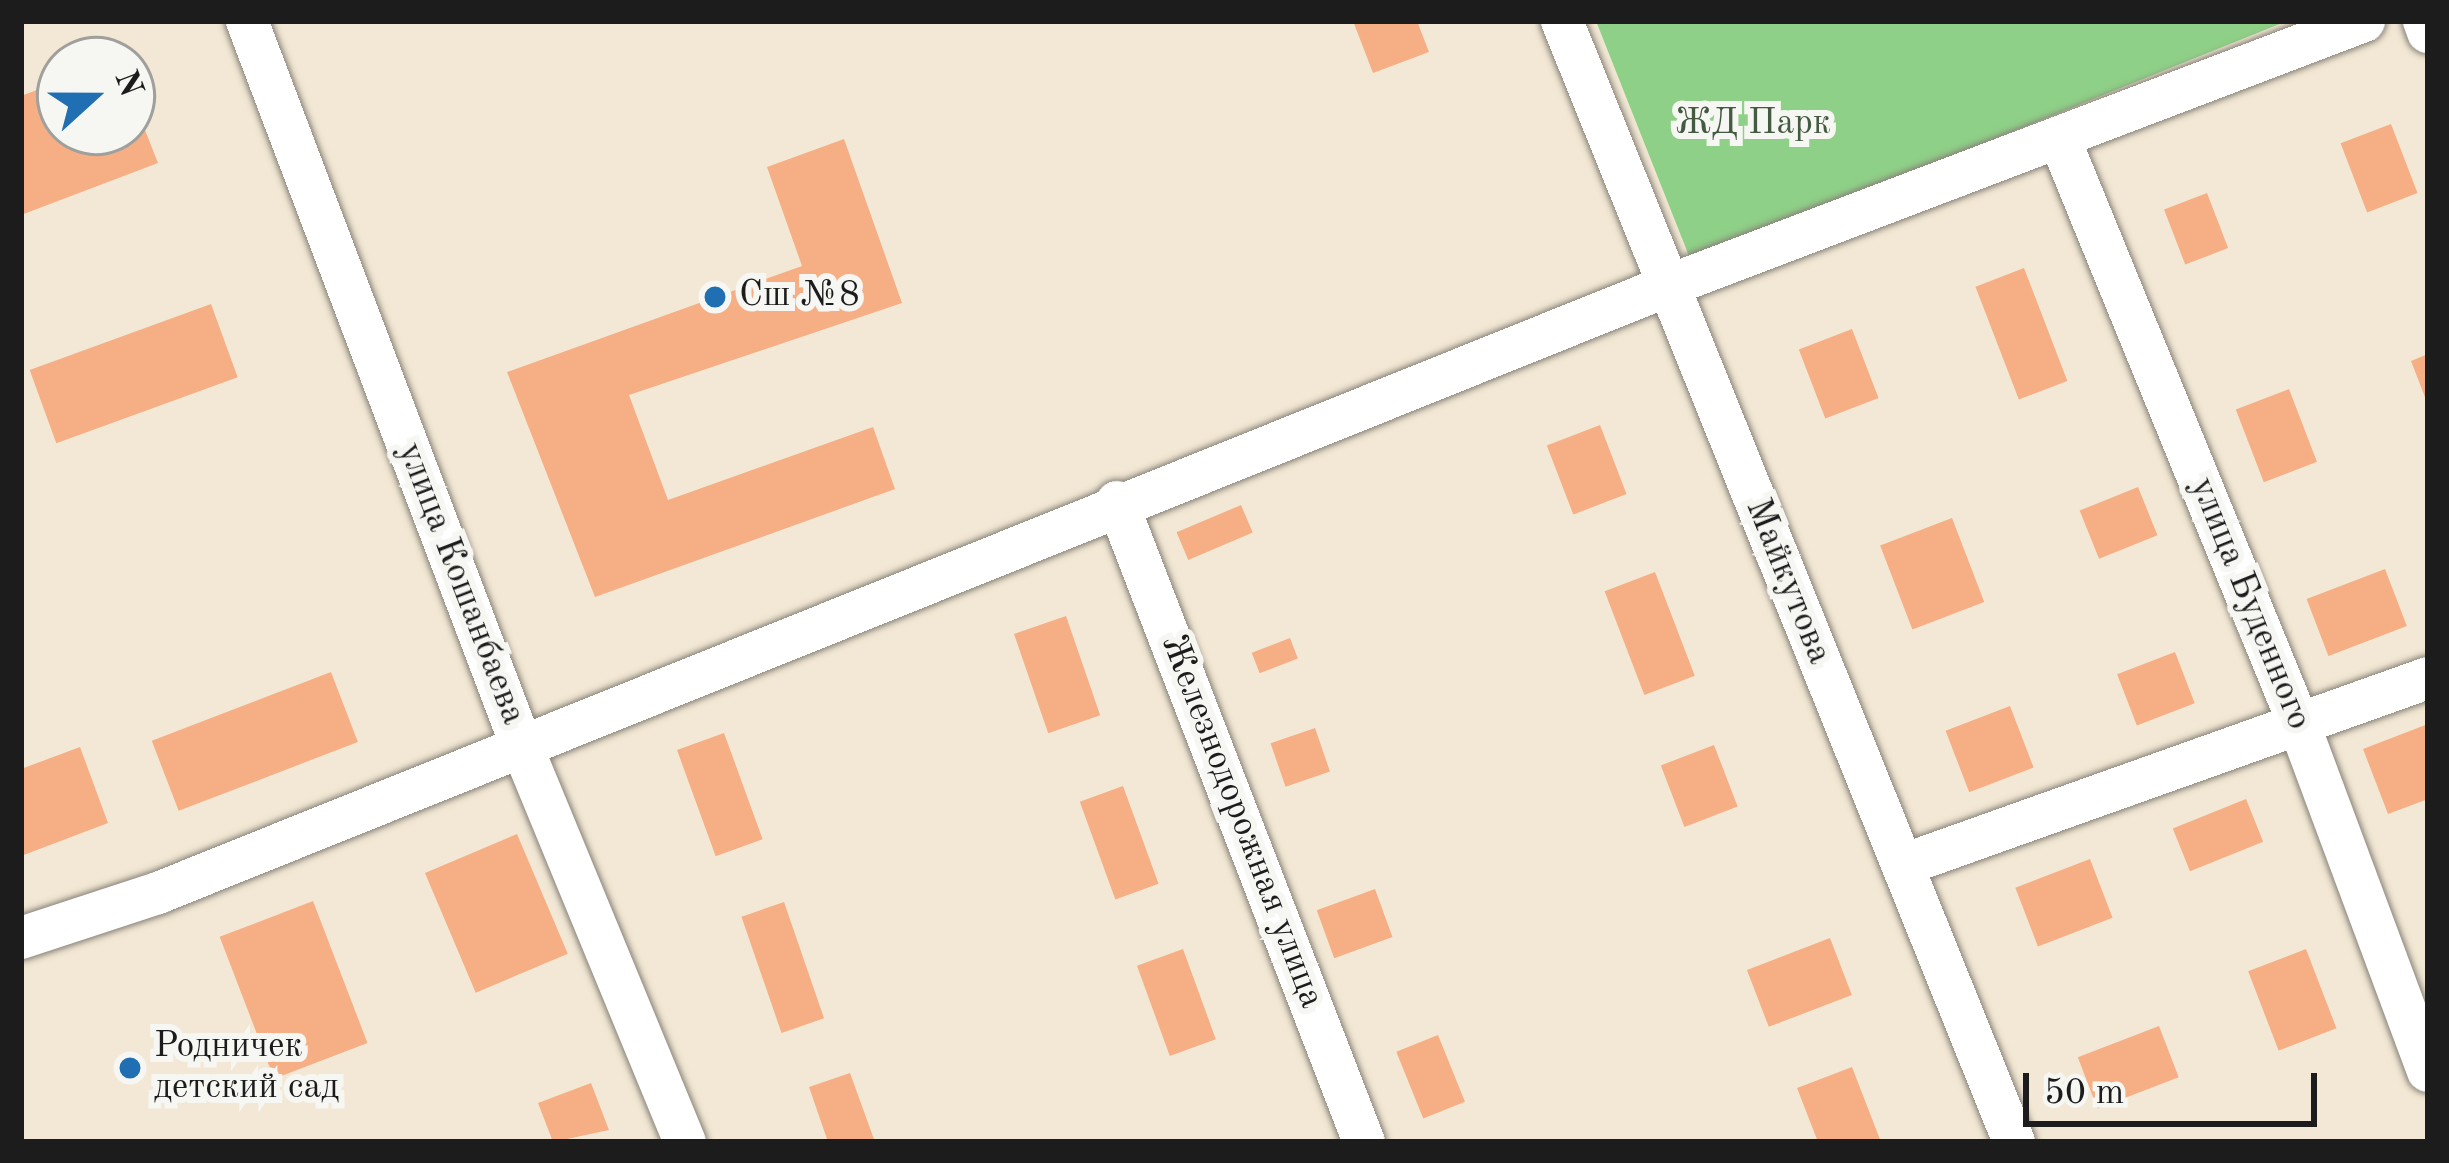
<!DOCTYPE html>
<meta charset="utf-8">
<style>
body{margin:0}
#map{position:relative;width:2449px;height:1163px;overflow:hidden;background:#f3e8d5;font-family:"Old Standard TT",serif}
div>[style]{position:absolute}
.green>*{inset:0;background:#8fd088}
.building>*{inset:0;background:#f6af85;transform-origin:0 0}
.roads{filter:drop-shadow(0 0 3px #888278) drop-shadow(0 0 3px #888278)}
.minor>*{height:42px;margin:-21px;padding:0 21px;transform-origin:21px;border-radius:21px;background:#fff}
.dots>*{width:33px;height:33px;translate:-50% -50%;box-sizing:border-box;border:6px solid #f6f6f2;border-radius:50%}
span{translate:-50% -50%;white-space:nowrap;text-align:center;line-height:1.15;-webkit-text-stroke:12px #f6f6f2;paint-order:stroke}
.park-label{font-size:36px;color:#445b42}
.poi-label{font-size:36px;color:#1c1c1c}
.left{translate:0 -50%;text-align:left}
.street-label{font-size:36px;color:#1c1c1c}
.frame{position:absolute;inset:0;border:24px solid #1c1c1c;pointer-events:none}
.north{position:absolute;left:36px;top:36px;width:120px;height:120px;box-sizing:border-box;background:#f6f6f2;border:3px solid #9f9f9c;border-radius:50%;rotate:69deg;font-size:33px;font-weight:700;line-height:48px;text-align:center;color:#1c1c1c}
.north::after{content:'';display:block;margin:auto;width:42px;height:54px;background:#1f6fb2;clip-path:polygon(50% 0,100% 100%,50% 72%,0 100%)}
.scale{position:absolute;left:2023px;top:1073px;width:294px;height:54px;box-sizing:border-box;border:6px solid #1c1c1c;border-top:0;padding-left:15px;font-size:36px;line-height:42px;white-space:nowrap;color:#1c1c1c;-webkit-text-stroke:9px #f6f6f2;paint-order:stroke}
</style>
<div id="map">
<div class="green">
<i style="clip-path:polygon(1596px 21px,2287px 21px,1691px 261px)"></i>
</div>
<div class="building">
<i style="clip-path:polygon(1353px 21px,1417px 21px,1429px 52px,1373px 73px)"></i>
<i style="clip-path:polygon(60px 81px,60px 132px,132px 132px,132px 97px,158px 163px,21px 215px,21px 96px)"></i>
<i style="left:2391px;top:124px;width:74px;height:54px;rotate:69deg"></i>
<i style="clip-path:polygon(844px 139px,902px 303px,629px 395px,668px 500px,873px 427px,895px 489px,595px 597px,507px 372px,802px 266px,767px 167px)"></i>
<i style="left:2207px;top:193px;width:59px;height:46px;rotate:69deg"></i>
<i style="left:2024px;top:268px;width:121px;height:52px;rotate:69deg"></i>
<i style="left:211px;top:304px;width:78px;height:193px;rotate:70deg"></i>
<i style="left:1852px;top:329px;width:74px;height:57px;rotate:69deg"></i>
<i style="clip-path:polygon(2428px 354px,2428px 405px,2411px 361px)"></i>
<i style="left:2289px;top:389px;width:78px;height:57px;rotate:69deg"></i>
<i style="left:1600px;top:425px;width:74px;height:57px;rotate:69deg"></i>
<i style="left:2138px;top:487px;width:52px;height:63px;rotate:68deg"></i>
<i style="left:1241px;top:505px;width:30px;height:70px;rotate:67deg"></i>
<i style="left:1952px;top:518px;width:90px;height:77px;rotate:69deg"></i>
<i style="left:2385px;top:569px;width:61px;height:84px;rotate:69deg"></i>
<i style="left:1655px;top:572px;width:111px;height:54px;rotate:69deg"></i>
<i style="left:1066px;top:616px;width:105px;height:55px;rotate:71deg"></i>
<i style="left:1290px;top:638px;width:22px;height:41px;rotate:69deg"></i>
<i style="left:2175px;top:652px;width:55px;height:62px;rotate:69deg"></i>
<i style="left:331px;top:672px;width:75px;height:192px;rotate:69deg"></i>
<i style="left:2010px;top:706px;width:66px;height:69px;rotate:69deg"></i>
<i style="clip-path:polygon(2428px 724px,2428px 799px,2388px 814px,2363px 749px)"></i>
<i style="left:1315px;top:728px;width:46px;height:47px;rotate:71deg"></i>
<i style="left:724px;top:733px;width:113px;height:50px;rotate:70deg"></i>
<i style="left:1714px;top:745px;width:66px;height:57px;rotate:69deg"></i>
<i style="clip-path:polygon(80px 747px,108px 823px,21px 856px,21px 769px)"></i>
<i style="left:1123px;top:786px;width:104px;height:46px;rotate:70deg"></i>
<i style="left:2246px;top:799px;width:46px;height:79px;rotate:68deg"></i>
<i style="left:517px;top:834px;width:130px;height:100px;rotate:67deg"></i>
<i style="left:2090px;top:859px;width:63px;height:80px;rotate:69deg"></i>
<i style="left:1375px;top:889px;width:51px;height:62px;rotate:70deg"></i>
<i style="left:313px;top:901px;width:152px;height:100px;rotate:69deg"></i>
<i style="left:784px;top:902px;width:123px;height:45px;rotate:71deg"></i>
<i style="left:1830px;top:938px;width:61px;height:89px;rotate:69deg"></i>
<i style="left:1183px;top:949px;width:96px;height:49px;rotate:70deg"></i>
<i style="left:2306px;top:949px;width:85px;height:62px;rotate:69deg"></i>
<i style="left:2159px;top:1026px;width:55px;height:87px;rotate:69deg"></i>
<i style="left:1438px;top:1035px;width:72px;height:45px;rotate:68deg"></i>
<i style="clip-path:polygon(1852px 1067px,1881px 1142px,1818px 1142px,1797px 1088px)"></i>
<i style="clip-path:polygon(850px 1073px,875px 1142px,828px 1142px,809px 1087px)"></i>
<i style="clip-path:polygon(591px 1083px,609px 1130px,553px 1142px,538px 1103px)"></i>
</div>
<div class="roads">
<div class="minor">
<i style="left:247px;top:21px;width:771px;rotate:69.26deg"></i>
<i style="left:520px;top:742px;width:433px;rotate:67.6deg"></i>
<i style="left:1562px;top:21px;width:1209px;rotate:68.04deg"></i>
<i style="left:2424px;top:21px;width:12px;rotate:70deg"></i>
<i style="left:2060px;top:140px;width:634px;rotate:67.76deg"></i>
<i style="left:2300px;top:727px;width:367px;rotate:69.6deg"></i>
<i style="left:1117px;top:502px;width:686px;rotate:68.9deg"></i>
<i style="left:1903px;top:865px;width:557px;rotate:-19.61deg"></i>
<i style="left:21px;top:938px;width:144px;rotate:-18.2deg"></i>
<i style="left:158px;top:893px;width:1624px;rotate:-21.91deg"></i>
<i style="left:1665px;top:287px;width:748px;rotate:-20.83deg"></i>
</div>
</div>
<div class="dots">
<i style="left:715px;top:297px;background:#1f6fb2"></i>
<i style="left:130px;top:1068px;background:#1f6fb2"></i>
</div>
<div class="park-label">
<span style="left:1753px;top:125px">ЖД Парк</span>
</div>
<div class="poi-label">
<span class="left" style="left:739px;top:297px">Сш №8</span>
<span class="left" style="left:154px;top:1068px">Родничек<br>детский сад</span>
</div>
<div class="street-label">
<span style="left:1787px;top:582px;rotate:68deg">Майкутова</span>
<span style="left:460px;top:584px;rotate:69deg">улица Кошанбаева</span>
<span style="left:2249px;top:604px;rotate:68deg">улица Буденного</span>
<span style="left:1241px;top:822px;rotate:69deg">Железнодорожная улица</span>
</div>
<div class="frame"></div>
<div class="north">N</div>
<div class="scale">50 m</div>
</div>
